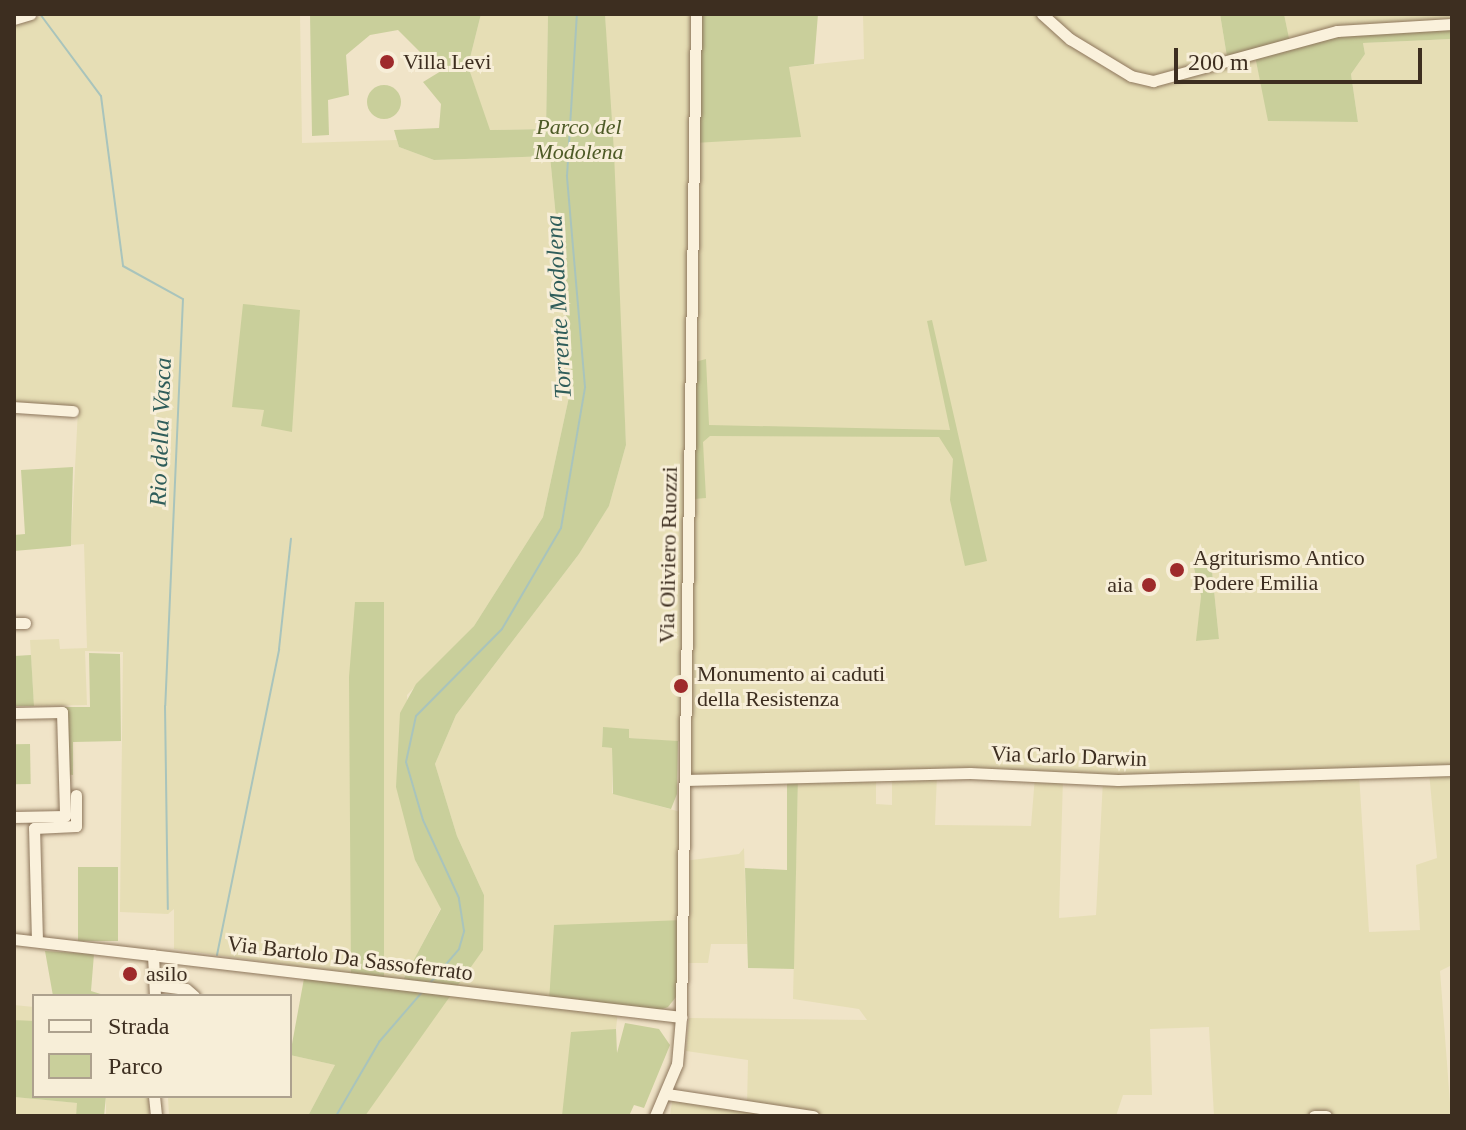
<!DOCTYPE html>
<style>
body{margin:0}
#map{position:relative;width:1466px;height:1130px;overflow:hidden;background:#f0e4c8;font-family:Georgia,serif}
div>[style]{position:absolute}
.farmland>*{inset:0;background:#e6deb5;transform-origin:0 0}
.green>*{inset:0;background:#c9cf9b;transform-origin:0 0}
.round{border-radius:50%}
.stream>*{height:2px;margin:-1px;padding:0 1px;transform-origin:1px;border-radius:1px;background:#a9c4bc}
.roads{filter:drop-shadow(0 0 2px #8d765c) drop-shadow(0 0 2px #8d765c)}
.minor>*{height:11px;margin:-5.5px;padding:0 5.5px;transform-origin:5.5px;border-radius:5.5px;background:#faf1dc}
.dots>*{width:22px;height:22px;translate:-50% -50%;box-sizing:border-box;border:4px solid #f7eed8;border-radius:50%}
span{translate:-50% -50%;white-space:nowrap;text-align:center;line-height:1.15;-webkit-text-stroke:6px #f7eed8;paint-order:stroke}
.poi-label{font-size:22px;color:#3d2e20}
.left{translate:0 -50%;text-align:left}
.right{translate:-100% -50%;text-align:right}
.park-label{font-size:22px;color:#4d5a26;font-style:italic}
.street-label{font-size:22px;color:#3d2e20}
.water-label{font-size:24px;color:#2f5d5a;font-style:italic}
.frame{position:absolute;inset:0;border:16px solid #3d2e20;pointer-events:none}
.legend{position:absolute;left:32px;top:994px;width:260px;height:104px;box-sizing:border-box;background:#f7eed8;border:2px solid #ada18e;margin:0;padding:10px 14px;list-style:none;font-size:24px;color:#3d2e20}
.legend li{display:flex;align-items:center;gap:16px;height:40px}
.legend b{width:40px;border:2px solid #ada18e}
.scale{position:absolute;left:1174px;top:48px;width:248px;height:36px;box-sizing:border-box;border:4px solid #3d2e20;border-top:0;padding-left:10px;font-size:24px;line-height:28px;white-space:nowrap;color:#3d2e20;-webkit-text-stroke:6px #f7eed8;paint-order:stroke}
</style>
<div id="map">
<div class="farmland">
<i style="clip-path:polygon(46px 14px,300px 14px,302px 143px,397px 140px,399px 147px,434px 160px,550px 156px,572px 383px,543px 517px,474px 626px,407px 695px,415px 860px,441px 908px,403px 981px,174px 949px,174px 909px,168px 914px,120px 912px,123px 652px,85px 651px,87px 705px,34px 706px,30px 640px,59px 639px,60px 649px,87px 648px,84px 544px,71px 545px,78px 410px,14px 404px,14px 26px)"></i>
<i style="clip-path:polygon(481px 14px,548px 14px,546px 129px,489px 130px,468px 66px)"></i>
<i style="clip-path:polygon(evenodd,605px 14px,696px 14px,789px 67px,864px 59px,863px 14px,1220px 14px,1228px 63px,1255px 56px,1269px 121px,1358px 122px,1351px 74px,1365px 54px,1363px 43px,1452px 39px,1452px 965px,1440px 971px,1451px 1116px,1214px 1116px,1209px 1027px,1150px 1029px,1152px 1095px,1123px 1095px,1116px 1116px,670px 1116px,673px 1095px,747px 1106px,748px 1060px,686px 1051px,689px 1018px,867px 1020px,859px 1009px,793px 999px,798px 777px,685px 780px,685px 742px,629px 738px,628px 729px,603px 728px,602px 747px,612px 748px,612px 793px,684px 813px,684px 861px,739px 854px,744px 848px,747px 944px,711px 944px,708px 963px,682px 963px,618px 1010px,616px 1029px,591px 1033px,566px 1116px,365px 1116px,484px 895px,457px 836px,435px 764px,456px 715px,579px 554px,609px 506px,626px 445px,605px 14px,1211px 561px,1219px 639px,1197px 641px,1201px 596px,1193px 564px,1211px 561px,605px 14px,1429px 772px,1437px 858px,1416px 865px,1420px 930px,1369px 932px,1359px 774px,1429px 772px,605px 14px,937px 774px,1035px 776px,1031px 826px,935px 825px,937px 774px,605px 14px,876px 775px,892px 775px,892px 805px,876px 804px,876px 775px,605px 14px,1063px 778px,1103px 780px,1096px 915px,1059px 918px,1063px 778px)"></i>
<i style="clip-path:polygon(1284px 14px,1452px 14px,1452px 24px,1290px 44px)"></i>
<i style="left:14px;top:1005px;width:20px;height:15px;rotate:6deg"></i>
<i style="clip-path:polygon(290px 1055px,335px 1065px,308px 1116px,169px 1116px,168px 1096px,290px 1096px)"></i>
<i style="left:106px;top:1096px;width:43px;height:20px"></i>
<i style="clip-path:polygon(14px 1097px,78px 1103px,76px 1116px,14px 1116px)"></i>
</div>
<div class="green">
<i style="clip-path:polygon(310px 14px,481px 14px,468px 66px,490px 130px,546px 129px,548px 14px,605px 14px,614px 152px,626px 445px,609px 506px,579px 554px,456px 715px,435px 764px,457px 836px,484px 895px,483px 950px,365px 1116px,308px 1116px,335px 1065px,290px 1055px,305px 973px,351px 978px,349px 677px,355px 602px,384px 602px,384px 981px,401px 984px,441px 909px,415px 860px,396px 787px,400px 713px,416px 684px,474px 626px,543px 517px,572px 383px,550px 156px,434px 160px,399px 147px,394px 130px,439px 128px,441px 104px,423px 82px,446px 68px,425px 57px,398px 30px,370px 35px,346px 55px,349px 95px,328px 100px,329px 135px,312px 136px)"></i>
<i style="clip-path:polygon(696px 14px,818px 14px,814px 64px,789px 67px,801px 137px,694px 143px)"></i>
<i style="clip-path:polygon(1220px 14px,1284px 14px,1290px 43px,1452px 24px,1452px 39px,1363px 43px,1365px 54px,1351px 74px,1358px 122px,1268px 121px,1255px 56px,1228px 63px)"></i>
<i class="round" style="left:367px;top:85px;width:34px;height:34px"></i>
<i style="clip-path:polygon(243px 304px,300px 310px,292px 432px,261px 426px,264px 410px,232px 407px)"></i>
<i style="clip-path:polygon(932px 320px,987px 561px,965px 566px,950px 500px,953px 459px,939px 437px,710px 436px,703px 442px,706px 498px,694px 499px,695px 362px,706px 359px,709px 425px,950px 430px,927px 321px)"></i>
<i style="clip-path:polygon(73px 467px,71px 546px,14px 551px,14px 535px,25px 534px,21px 470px)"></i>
<i style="clip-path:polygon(1211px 561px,1219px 639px,1196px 641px,1201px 596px,1193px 564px)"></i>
<i style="clip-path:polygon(89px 653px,120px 654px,121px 741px,73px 742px,73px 775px,64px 774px,63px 707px,90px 707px)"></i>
<i style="clip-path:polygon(31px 655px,34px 706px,14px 706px,14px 656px)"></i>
<i style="clip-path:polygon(603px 727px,629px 729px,629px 738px,678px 741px,677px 794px,671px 809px,613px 794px,612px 748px,602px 747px)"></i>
<i style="left:30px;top:744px;width:40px;height:16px;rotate:89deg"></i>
<i style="clip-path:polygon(787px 777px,798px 777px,794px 969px,748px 968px,745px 868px,787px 870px)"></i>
<i style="left:78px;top:867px;width:40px;height:74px"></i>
<i style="clip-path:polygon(683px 920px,676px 997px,668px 1007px,652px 1013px,549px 1001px,554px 925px)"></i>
<i style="clip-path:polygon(45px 951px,94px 954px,91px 991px,107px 996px,53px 996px)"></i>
<i style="clip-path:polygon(14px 1020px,34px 1021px,34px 1096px,106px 1096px,104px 1116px,76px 1116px,77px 1103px,14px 1097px)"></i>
<i style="clip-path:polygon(625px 1023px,659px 1029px,670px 1045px,644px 1108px,634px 1105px,629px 1116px,562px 1116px,571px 1032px,616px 1029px,617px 1053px)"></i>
</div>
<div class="stream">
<i style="left:40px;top:14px;width:102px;rotate:53.4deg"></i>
<i style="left:101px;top:96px;width:171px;rotate:82.6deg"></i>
<i style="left:123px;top:266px;width:68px;rotate:28.8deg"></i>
<i style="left:183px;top:299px;width:407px;rotate:92.5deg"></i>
<i style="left:165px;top:706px;width:203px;rotate:89.2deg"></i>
<i style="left:217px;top:955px;width:312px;rotate:-78.5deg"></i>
<i style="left:279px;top:649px;width:111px;rotate:-83.8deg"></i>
<i style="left:430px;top:983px;width:45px;rotate:-49.5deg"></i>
<i style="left:459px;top:949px;width:19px;rotate:-74deg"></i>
<i style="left:464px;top:931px;width:33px;rotate:-99deg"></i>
<i style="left:459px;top:898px;width:86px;rotate:-114.8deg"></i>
<i style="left:423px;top:820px;width:60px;rotate:-106.3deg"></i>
<i style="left:406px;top:762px;width:47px;rotate:-77.7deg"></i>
<i style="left:416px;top:716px;width:122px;rotate:-45.3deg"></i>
<i style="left:502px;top:629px;width:117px;rotate:-59.7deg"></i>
<i style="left:561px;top:528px;width:143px;rotate:-80.3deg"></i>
<i style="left:585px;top:387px;width:212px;rotate:-94.9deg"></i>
<i style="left:567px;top:176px;width:162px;rotate:-86.5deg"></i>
<i style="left:336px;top:1116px;width:86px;rotate:-59.8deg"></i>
<i style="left:379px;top:1042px;width:67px;rotate:-49.2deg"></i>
</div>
<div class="roads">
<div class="minor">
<i style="left:1042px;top:14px;width:38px;rotate:42deg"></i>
<i style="left:1070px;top:39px;width:71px;rotate:31.2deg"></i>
<i style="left:1131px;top:76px;width:23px;rotate:13deg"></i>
<i style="left:1153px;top:81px;width:191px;rotate:-15.2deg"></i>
<i style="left:1337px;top:31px;width:115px;rotate:-3.5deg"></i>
<i style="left:14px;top:19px;width:17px;rotate:-17deg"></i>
<i style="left:14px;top:407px;width:59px;rotate:3.9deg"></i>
<i style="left:14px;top:623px;width:11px"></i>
<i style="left:14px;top:713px;width:48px;rotate:-1.2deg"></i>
<i style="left:62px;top:712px;width:104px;rotate:88.3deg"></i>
<i style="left:65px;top:816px;width:51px;rotate:178.9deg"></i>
<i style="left:685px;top:780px;width:285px;rotate:-1.4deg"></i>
<i style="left:970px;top:773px;width:148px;rotate:2.7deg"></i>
<i style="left:1118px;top:780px;width:334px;rotate:-1.7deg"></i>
<i style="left:14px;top:939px;width:672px;rotate:6.67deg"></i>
<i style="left:37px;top:941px;width:113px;rotate:-91.5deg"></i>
<i style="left:34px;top:828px;width:42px;rotate:-2.7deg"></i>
<i style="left:76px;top:826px;width:31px;rotate:-90deg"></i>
<i style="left:153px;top:955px;width:41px;rotate:87.2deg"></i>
<i style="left:156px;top:985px;width:30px;rotate:8deg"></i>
<i style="left:186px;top:989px;width:11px;rotate:41deg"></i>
<i style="left:667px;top:1094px;width:148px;rotate:8.6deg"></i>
<i style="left:154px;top:1096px;width:20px;rotate:84deg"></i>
<i style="left:655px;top:1116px;width:56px;rotate:-67.1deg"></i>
<i style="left:677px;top:1064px;width:47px;rotate:-85.1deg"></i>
<i style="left:681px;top:1017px;width:1003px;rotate:-89.14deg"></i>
<i style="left:1314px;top:1116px;width:12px"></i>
</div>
</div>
<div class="dots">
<i style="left:387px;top:62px;background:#9e2a2b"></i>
<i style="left:1177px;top:570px;background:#9e2a2b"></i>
<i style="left:1149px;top:585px;background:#9e2a2b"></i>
<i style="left:681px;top:686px;background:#9e2a2b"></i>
<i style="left:130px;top:974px;background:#9e2a2b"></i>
</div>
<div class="poi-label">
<span class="left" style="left:403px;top:62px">Villa Levi</span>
<span class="left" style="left:1193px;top:570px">Agriturismo Antico<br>Podere Emilia</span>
<span class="right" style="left:1133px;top:585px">aia</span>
<span class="left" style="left:697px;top:686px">Monumento ai caduti<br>della Resistenza</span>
<span class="left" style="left:146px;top:974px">asilo</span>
</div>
<div class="park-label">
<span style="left:579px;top:139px">Parco del<br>Modolena</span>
</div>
<div class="street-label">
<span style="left:668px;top:555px;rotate:-89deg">Via Oliviero Ruozzi</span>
<span style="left:1069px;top:756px;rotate:2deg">Via Carlo Darwin</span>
<span style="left:350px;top:958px;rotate:7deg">Via Bartolo Da Sassoferrato</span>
</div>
<div class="water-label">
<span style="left:559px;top:307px;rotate:-93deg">Torrente Modolena</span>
<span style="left:161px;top:432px;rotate:-88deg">Rio della Vasca</span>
</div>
<div class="frame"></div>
<ul class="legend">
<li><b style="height:10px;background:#faf1dc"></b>Strada</li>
<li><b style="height:22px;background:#c9cf9b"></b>Parco</li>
</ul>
<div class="scale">200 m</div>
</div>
